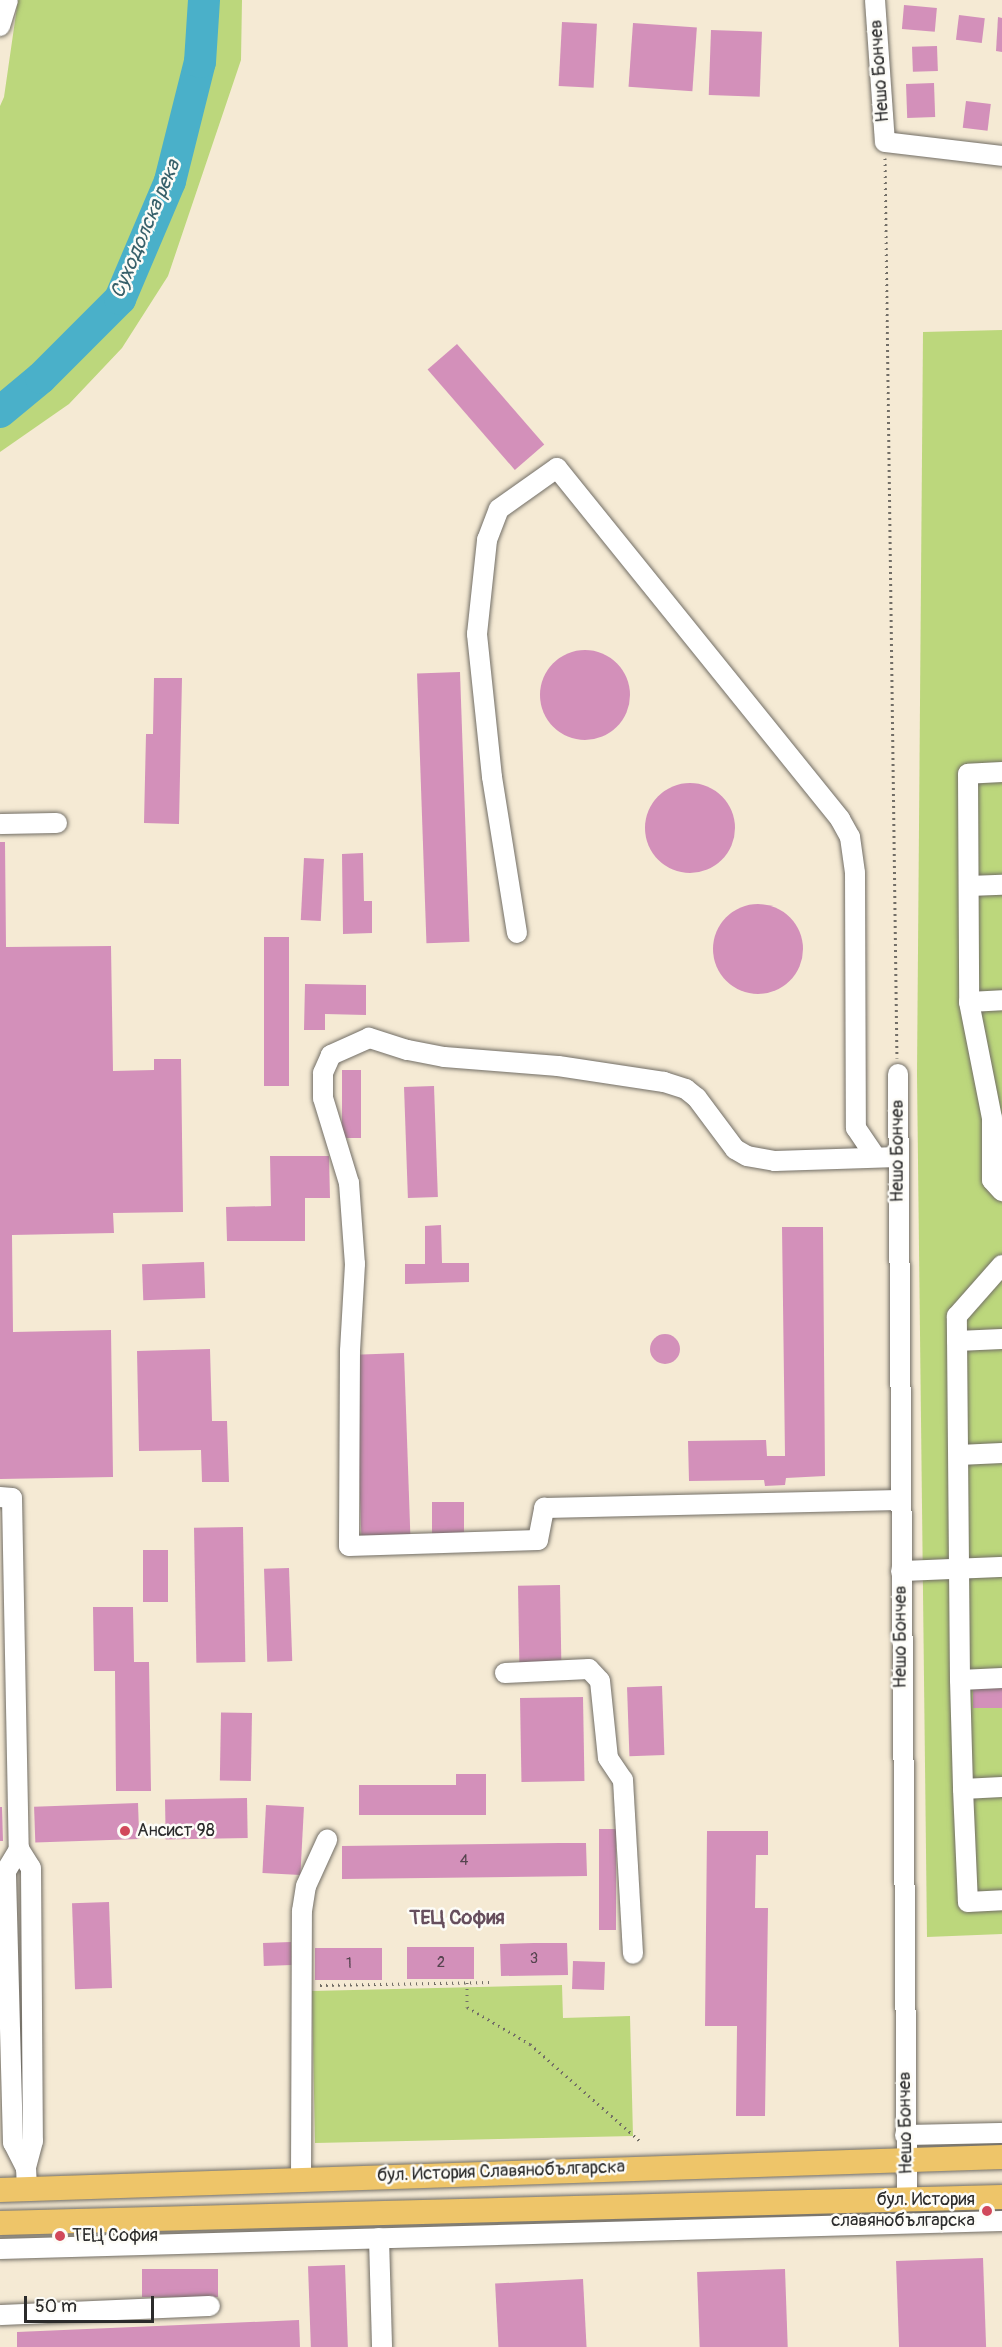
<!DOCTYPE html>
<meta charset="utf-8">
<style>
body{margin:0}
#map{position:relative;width:1002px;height:2347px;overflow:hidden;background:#f5ead4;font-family:Pangolin,sans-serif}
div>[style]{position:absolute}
.green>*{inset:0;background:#bcd77c}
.river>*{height:32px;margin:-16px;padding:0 16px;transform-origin:16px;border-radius:16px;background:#4ab0c9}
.building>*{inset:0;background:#d390ba;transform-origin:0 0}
.round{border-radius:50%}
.path>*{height:3px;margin-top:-1.5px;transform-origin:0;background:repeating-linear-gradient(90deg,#726e66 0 1.5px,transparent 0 6px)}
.roads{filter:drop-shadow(0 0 2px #726e66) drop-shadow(0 0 2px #726e66)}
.minor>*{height:20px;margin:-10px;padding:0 10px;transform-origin:10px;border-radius:10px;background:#fff}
.major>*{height:24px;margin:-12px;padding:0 12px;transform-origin:12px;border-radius:12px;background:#eec569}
.dots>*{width:16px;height:16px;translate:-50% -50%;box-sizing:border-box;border:3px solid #fdfcf7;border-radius:50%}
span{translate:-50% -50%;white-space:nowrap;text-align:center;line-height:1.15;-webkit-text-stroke:5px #fdfcf7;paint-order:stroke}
.number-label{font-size:15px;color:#55444f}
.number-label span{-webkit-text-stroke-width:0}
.street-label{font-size:18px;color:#2b2b2b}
.poi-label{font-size:18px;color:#2b2b2b}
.left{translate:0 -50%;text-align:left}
.right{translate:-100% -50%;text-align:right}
.water-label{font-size:20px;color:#37606a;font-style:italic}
.neighbourhood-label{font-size:20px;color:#664e5d;font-weight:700}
.scale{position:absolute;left:24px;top:2296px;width:130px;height:27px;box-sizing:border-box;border:3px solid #2b2b2b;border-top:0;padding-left:8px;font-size:18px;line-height:21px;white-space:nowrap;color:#2b2b2b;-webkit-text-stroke:4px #fdfcf7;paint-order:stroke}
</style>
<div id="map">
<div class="green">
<i style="clip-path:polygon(18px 0,242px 0,241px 60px,168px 276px,122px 348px,69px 404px,0 452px,0 106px,4px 97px)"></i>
<i style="clip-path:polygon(1002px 330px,1002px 1934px,927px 1937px,917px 1075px,923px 332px)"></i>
<i style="clip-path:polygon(562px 1985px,563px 2018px,630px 2016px,633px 2136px,315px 2143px,312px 1991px)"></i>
</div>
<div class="river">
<i style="left:0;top:412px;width:53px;rotate:-39.7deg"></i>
<i style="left:41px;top:378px;width:112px;rotate:-45deg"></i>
<i style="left:120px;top:299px;width:128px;rotate:-67deg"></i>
<i style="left:170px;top:181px;width:123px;rotate:-75.9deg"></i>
<i style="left:200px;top:62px;width:62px;rotate:-86.3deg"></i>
</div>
<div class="building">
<i style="left:904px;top:5px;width:33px;height:24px;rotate:5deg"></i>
<i style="left:959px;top:15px;width:26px;height:25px;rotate:7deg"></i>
<i style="clip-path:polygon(998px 17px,1002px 18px,1002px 52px,996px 51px)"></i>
<i style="left:562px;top:22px;width:35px;height:64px;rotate:3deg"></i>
<i style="left:633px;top:23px;width:64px;height:64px;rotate:4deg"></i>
<i style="left:711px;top:30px;width:51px;height:65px;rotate:2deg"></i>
<i style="left:937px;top:46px;width:25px;height:25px;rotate:88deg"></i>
<i style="left:934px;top:83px;width:34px;height:28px;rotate:88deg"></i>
<i style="left:966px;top:101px;width:25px;height:27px;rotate:7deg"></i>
<i style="left:457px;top:344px;width:133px;height:39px;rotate:49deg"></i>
<i class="round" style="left:540px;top:650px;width:90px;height:90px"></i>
<i style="left:460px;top:672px;width:270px;height:43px;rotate:88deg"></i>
<i style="clip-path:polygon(154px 678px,182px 678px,179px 824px,144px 823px,146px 734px,153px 734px)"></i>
<i class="round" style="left:645px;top:783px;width:90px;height:90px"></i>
<i style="clip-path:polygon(0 842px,5px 842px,6px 947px,111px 946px,113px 1071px,154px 1070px,154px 1059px,181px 1059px,183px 1212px,113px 1213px,114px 1233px,12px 1235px,13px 1332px,111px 1330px,113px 1477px,0 1479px)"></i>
<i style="clip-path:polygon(363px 853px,364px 901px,372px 901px,372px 933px,343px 934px,342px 854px)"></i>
<i style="left:304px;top:858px;width:20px;height:62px;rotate:3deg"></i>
<i class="round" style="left:713px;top:904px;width:90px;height:90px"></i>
<i style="left:264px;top:937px;width:25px;height:149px"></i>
<i style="clip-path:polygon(305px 984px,366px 985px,366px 1015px,325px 1014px,325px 1030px,304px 1030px)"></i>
<i style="left:342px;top:1070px;width:19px;height:68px"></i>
<i style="left:434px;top:1086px;width:111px;height:30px;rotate:88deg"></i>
<i style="clip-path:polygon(270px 1156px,329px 1156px,330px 1198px,305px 1198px,305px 1241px,227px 1241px,226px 1207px,271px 1206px)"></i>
<i style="clip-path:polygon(441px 1225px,442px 1263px,469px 1263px,469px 1282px,405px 1284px,405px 1264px,425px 1264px,425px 1226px)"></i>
<i style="clip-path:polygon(782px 1227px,823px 1227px,825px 1476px,786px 1478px,785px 1485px,765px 1486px,764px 1480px,689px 1481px,688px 1441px,766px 1440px,767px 1456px,785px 1456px)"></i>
<i style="left:204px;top:1262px;width:36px;height:62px;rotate:88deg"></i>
<i class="round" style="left:650px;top:1334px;width:30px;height:30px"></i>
<i style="clip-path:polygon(210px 1349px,212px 1421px,227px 1421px,229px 1482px,202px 1482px,201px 1450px,139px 1451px,137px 1351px)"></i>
<i style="left:404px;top:1353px;width:183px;height:49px;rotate:88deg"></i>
<i style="left:432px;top:1502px;width:32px;height:36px"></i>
<i style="left:243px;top:1527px;width:135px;height:49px;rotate:89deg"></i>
<i style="left:143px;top:1550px;width:25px;height:52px"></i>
<i style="left:289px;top:1568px;width:93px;height:25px;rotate:88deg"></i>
<i style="left:560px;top:1585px;width:82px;height:42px;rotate:89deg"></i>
<i style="clip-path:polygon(93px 1607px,133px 1607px,134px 1662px,149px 1662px,151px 1791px,116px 1791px,115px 1671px,94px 1671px)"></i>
<i style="left:1002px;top:1682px;width:26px;height:29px;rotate:90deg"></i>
<i style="left:662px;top:1686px;width:69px;height:35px;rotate:88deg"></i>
<i style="left:583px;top:1697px;width:84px;height:63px;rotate:89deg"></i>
<i style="left:252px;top:1713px;width:68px;height:31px;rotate:91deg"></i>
<i style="clip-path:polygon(456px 1774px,486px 1774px,486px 1815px,359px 1815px,359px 1785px,456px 1785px)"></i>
<i style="left:247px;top:1798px;width:40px;height:82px;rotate:89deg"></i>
<i style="left:138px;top:1803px;width:36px;height:104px;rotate:88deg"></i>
<i style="left:266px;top:1805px;width:38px;height:68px;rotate:3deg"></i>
<i style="clip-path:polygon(0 1807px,2px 1807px,3px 1841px,0 1841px)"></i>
<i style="left:599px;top:1829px;width:17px;height:101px"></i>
<i style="clip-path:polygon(707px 1831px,768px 1831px,768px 1855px,756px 1855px,755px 1908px,768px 1908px,765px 2116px,736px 2116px,737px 2026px,705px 2026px)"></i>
<i style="clip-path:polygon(559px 1843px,586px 1843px,587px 1876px,342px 1879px,342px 1846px)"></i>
<i style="left:109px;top:1902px;width:86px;height:37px;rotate:88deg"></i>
<i style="left:291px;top:1942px;width:23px;height:28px;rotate:88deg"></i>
<i style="clip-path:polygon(534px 1943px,567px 1943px,568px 1975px,501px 1976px,500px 1944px)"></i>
<i style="left:407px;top:1947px;width:67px;height:32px"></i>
<i style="left:315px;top:1948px;width:67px;height:32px"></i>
<i style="left:573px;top:1961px;width:32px;height:28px;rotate:2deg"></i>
<i style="left:983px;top:2258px;width:89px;height:87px;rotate:88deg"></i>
<i style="left:345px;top:2265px;width:82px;height:37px;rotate:88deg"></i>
<i style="left:218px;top:2269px;width:28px;height:76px;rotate:90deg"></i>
<i style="left:785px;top:2269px;width:78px;height:88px;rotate:88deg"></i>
<i style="left:583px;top:2279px;width:68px;height:88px;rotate:87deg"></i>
<i style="clip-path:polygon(299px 2320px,300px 2347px,17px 2347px,17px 2332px)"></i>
</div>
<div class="path">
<i style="left:885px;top:158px;width:900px;rotate:89.24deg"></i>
<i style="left:467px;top:1982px;width:25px;rotate:90deg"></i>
<i style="left:467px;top:2007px;width:73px;rotate:30.4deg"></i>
<i style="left:530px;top:2044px;width:148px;rotate:41.4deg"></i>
<i style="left:320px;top:1985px;width:171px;rotate:-1deg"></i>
</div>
<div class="roads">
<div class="minor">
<i style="left:875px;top:0;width:142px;rotate:86deg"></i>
<i style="left:885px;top:142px;width:118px;rotate:6.8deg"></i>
<i style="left:0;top:26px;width:27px;rotate:-73deg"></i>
<i style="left:1002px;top:772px;width:34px;rotate:177deg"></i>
<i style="left:968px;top:774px;width:228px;rotate:89.7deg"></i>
<i style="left:969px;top:1002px;width:118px;rotate:78.8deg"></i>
<i style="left:992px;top:1118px;width:62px;rotate:90deg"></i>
<i style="left:992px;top:1180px;width:15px;rotate:48deg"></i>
<i style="left:0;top:824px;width:57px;rotate:-1deg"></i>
<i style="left:969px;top:886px;width:33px;rotate:-2deg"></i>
<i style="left:517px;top:933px;width:158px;rotate:-99.1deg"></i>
<i style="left:492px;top:777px;width:144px;rotate:-96deg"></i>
<i style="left:477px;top:634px;width:95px;rotate:-83.9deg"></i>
<i style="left:487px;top:540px;width:33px;rotate:-69deg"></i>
<i style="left:499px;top:509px;width:71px;rotate:-35.3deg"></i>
<i style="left:557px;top:468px;width:451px;rotate:51.1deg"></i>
<i style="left:840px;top:819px;width:21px;rotate:61deg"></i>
<i style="left:850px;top:837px;width:36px;rotate:82deg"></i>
<i style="left:855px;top:873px;width:255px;rotate:89.8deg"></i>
<i style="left:856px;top:1128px;width:34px;rotate:56deg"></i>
<i style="left:969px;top:1002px;width:33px;rotate:-3deg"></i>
<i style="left:898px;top:1074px;width:1125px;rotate:89.54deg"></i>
<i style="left:898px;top:1157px;width:123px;rotate:178.1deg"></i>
<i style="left:775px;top:1161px;width:28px;rotate:-170deg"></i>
<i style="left:747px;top:1156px;width:14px;rotate:-150deg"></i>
<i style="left:735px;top:1149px;width:64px;rotate:-126.7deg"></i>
<i style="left:697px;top:1098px;width:14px;rotate:-141deg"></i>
<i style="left:686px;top:1089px;width:23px;rotate:-162deg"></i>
<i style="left:664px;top:1082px;width:107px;rotate:-171.4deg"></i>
<i style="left:558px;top:1066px;width:114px;rotate:-175.5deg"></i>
<i style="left:444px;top:1057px;width:38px;rotate:-169deg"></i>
<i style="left:407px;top:1050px;width:40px;rotate:-162deg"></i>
<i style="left:369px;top:1038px;width:42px;rotate:155.9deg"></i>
<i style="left:331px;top:1055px;width:20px;rotate:114deg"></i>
<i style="left:323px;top:1073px;width:25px;rotate:90deg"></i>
<i style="left:323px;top:1098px;width:89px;rotate:73deg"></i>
<i style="left:349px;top:1183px;width:81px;rotate:85.8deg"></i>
<i style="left:355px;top:1264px;width:87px;rotate:93.3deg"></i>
<i style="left:350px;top:1351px;width:195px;rotate:90.3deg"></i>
<i style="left:349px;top:1546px;width:189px;rotate:-1.8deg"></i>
<i style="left:538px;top:1540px;width:33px;rotate:-79deg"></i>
<i style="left:544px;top:1508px;width:356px;rotate:-1.3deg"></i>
<i style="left:957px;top:1341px;width:45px;rotate:-2.5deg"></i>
<i style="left:959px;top:1455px;width:43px;rotate:-2.7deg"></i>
<i style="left:0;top:1497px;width:12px;rotate:5deg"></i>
<i style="left:12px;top:1498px;width:351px;rotate:88.9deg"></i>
<i style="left:901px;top:1571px;width:101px;rotate:-2.3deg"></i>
<i style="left:505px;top:1673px;width:84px;rotate:-2.7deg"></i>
<i style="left:589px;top:1669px;width:16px;rotate:47deg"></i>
<i style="left:600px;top:1681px;width:77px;rotate:84.1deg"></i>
<i style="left:608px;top:1758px;width:27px;rotate:56deg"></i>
<i style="left:623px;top:1780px;width:174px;rotate:86.7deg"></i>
<i style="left:1002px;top:1678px;width:42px;rotate:177.3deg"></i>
<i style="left:960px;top:1680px;width:109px;rotate:88.4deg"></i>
<i style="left:963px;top:1789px;width:39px;rotate:-3deg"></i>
<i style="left:960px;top:1680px;width:364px;rotate:-90.5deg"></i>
<i style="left:957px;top:1316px;width:68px;rotate:-48.6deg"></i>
<i style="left:963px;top:1789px;width:113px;rotate:87.5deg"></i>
<i style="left:968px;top:1902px;width:34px;rotate:-3deg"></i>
<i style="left:905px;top:2135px;width:97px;rotate:-1.2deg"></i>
<i style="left:26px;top:2168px;width:28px;rotate:-117deg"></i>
<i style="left:13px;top:2143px;width:272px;rotate:-91.5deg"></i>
<i style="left:6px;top:1871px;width:26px;rotate:-59deg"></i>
<i style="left:19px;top:1849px;width:22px;rotate:58deg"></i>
<i style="left:31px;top:1868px;width:273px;rotate:89.6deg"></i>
<i style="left:33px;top:2141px;width:28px;rotate:105deg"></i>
<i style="left:26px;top:2168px;width:21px;rotate:87deg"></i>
<i style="left:301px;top:2179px;width:268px;rotate:-89.8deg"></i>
<i style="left:302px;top:1911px;width:25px;rotate:-81deg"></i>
<i style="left:306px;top:1886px;width:51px;rotate:-65.5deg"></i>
<i style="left:379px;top:2238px;width:109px;rotate:88.4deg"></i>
<i style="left:0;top:2249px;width:1002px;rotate:-1.6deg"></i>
<i style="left:0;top:2315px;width:210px;rotate:-2.5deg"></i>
</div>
<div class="major">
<i style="left:0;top:2190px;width:1003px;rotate:-1.89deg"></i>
<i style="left:0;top:2223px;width:1002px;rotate:-1.49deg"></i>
</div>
</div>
<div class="dots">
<i style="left:125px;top:1831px;background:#d1495b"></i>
<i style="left:987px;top:2211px;background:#d1495b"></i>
<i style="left:60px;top:2236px;background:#d1495b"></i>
</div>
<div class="number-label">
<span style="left:464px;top:1861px">4</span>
<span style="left:534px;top:1959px">3</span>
<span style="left:441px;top:1963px">2</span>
<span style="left:349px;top:1964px">1</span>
</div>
<div class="street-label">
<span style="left:880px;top:71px;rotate:-94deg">Нешо Бончев</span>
<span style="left:898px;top:1151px;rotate:-90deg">Нешо Бончев</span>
<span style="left:901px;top:1637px;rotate:-90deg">Нешо Бончев</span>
<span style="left:906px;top:2123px;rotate:-91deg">Нешо Бончев</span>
<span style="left:501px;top:2172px;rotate:-2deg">бул. История Славянобългарска</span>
</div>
<div class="poi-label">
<span class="left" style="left:137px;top:1831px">Ансист 98</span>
<span class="right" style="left:975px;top:2211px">бул. История<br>славянобългарска</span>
<span class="left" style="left:72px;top:2236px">ТЕЦ София</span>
</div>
<div class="water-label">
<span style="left:145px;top:229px;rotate:-67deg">Суходолска река</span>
</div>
<div class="neighbourhood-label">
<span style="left:457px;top:1917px">ТЕЦ София</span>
</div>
<div class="scale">50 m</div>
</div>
